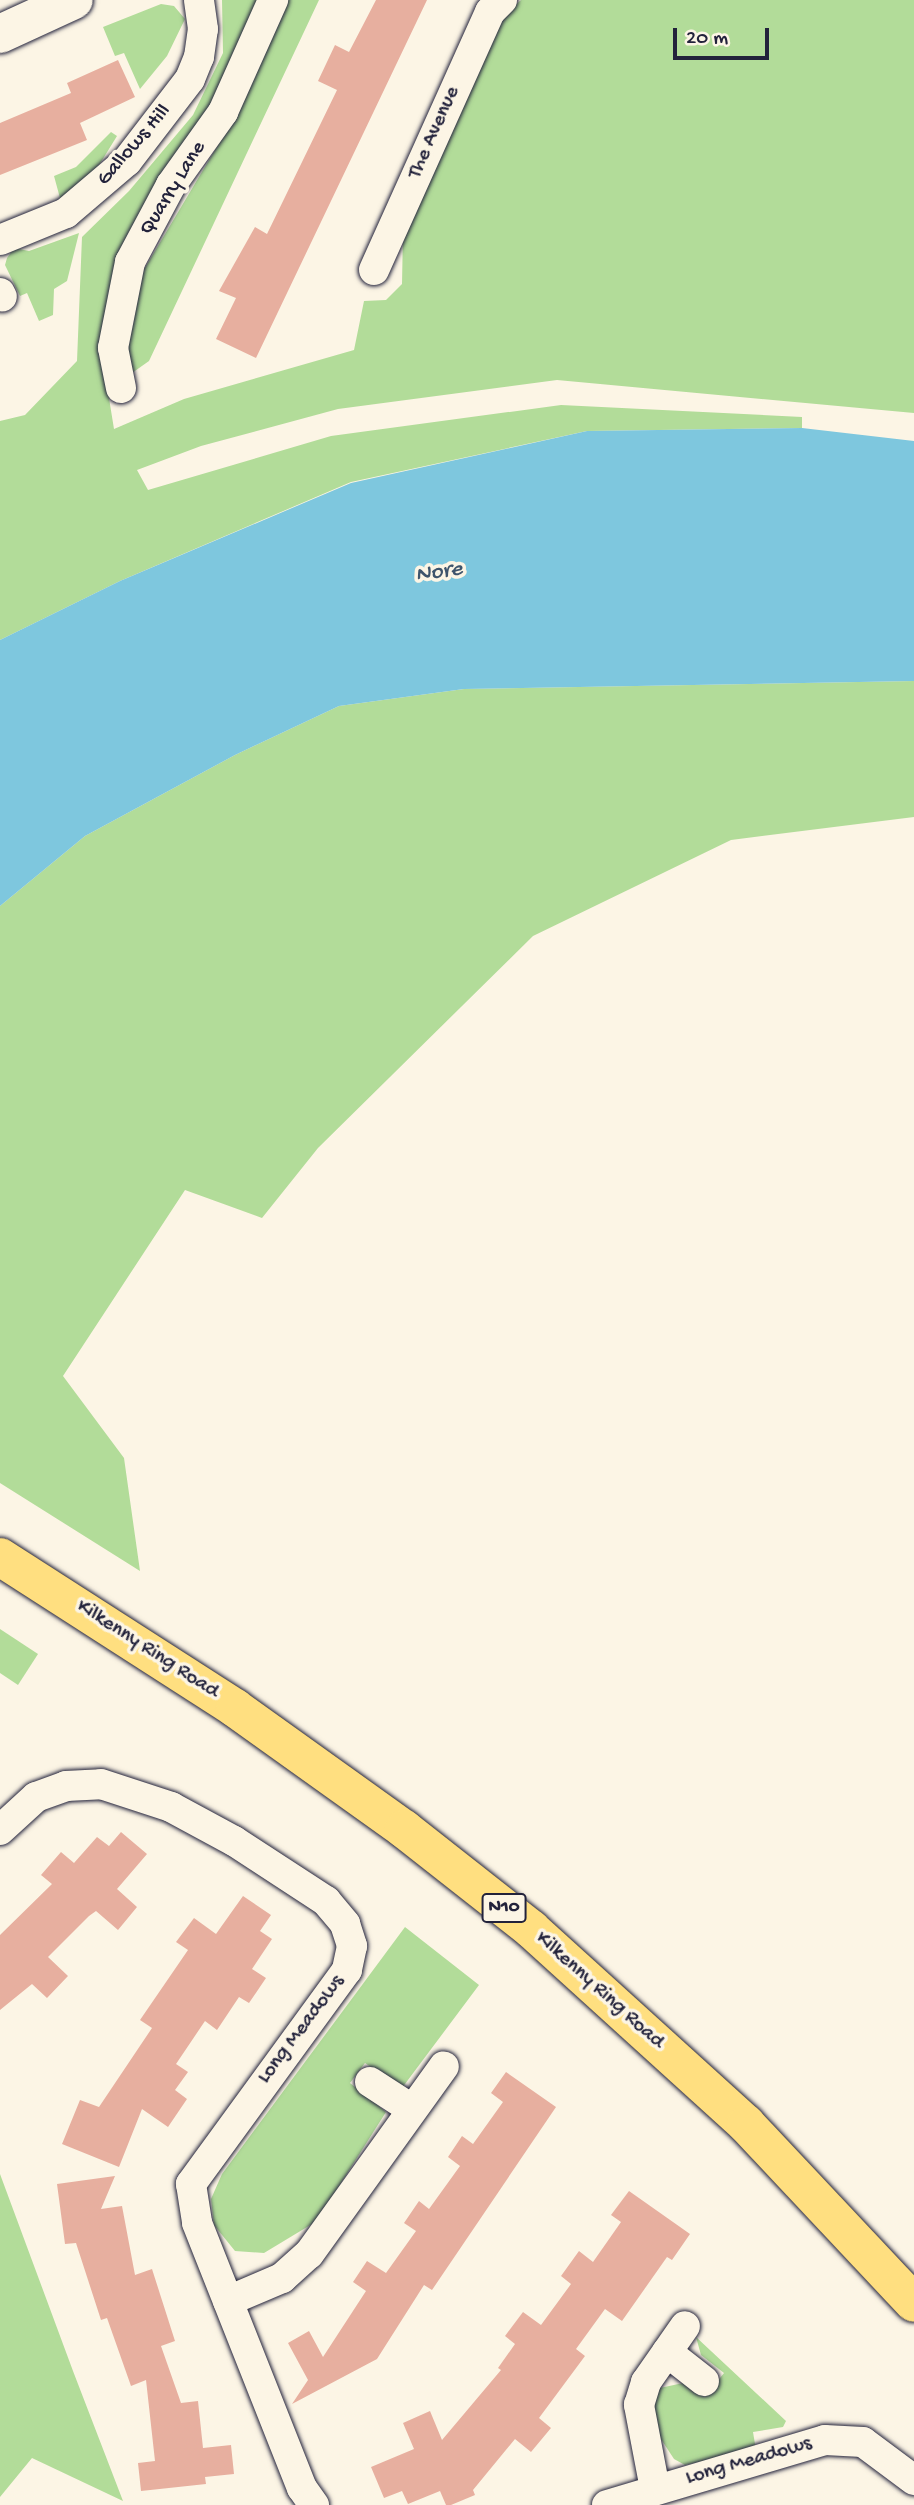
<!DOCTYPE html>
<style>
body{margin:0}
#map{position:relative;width:914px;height:2505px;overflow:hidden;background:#fcf5e5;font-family:"Gochi Hand",sans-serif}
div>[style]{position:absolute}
.green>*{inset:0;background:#b2dc99}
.water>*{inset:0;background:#7ec7de}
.building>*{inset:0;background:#e7af9f}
.roads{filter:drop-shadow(0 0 2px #22223b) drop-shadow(0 0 2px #22223b)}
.minor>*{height:30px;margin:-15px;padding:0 15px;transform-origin:15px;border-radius:15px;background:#fcf5e5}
.secondary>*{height:38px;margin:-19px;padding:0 19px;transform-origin:19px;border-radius:19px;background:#fcf5e5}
.trunk>*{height:38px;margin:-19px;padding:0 19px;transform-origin:19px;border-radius:19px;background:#ffdf80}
span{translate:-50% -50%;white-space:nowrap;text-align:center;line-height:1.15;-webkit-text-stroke:7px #fcf5e5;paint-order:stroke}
.shield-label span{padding:2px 5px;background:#fcf5e5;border:2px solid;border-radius:5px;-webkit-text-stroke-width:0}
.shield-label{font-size:19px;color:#22223b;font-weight:700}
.street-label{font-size:21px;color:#22223b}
.water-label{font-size:23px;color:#3e546c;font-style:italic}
.scale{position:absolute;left:673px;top:28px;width:96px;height:32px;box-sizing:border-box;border:4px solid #22223b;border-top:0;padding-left:9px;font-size:21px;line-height:24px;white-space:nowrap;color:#22223b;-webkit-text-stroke:5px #fcf5e5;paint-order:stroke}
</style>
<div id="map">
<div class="green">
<i style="clip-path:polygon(222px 0,267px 0,102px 355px,114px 429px,184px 399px,354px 350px,364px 301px,386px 300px,402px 284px,403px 232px,506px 13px,521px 0,914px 0,914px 413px,557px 380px,338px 409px,201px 446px,137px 470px,148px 490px,331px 436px,561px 405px,802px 417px,802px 428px,587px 431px,351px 482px,120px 581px,0 640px,0 421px,25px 415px,77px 361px,82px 237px,129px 191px,193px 115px,223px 53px)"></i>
<i style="clip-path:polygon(284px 0,319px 0,149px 361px,132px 373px,120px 348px,130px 293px,234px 118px)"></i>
<i style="clip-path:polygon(161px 4px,174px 6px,185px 19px,167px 56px,140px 89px,124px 53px,115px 56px,103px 27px)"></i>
<i style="clip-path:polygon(111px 132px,117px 136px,88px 183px,60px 198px,54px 176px,76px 167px)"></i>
<i style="clip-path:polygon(79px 233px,67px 281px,54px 289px,53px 315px,39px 321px,27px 293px,20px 296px,5px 265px,7px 258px,14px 248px,29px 251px)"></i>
<i style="clip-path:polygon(914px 681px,914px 817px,731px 840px,533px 936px,318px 1148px,262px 1218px,185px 1190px,63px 1376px,124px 1458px,140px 1571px,0 1483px,0 906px,85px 836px,235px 755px,339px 706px,464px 689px)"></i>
<i style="clip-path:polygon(0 1629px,38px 1654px,18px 1685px,0 1673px)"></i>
<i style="clip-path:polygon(405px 1927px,479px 1985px,402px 2088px,365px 2063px,350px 2083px,386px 2112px,317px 2221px,264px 2253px,235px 2251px,214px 2225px,211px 2199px,222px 2174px)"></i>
<i style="clip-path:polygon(0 2174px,73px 2371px,123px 2501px,32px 2458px,0 2497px)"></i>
<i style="clip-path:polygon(696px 2337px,786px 2421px,783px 2427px,753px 2432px,756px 2450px,685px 2465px,674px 2459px,659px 2436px,652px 2403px,660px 2388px,683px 2383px,705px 2397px,724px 2373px,701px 2355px)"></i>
</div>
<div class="water">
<i style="clip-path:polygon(802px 428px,914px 441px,914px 681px,464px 689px,339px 706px,235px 755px,85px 836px,0 906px,0 640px,120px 581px,351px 483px,587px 431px)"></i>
</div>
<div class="building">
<i style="clip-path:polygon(376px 0,427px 0,256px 358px,216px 339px,236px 298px,219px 291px,255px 227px,267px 234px,337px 90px,318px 81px,335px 45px,349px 52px)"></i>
<i style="clip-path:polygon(118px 60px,135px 97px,80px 123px,87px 140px,0 175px,0 123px,71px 93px,67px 83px)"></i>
<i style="clip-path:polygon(121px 1832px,147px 1854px,117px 1889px,137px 1907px,118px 1930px,96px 1911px,89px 1916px,48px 1957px,68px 1976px,47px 1998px,32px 1984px,0 2010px,0 1935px,52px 1884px,41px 1875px,61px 1852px,74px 1863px,97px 1837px,109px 1846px)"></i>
<i style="clip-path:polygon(243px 1896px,271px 1915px,260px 1931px,272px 1939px,252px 1969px,266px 1978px,249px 2003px,239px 1997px,217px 2030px,205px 2021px,176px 2064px,188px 2072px,175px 2090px,187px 2099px,168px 2127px,142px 2109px,119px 2167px,62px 2144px,80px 2100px,99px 2107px,152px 2028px,140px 2020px,188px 1950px,176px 1942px,194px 1918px,216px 1934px)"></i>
<i style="clip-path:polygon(506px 2072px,556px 2107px,432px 2290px,424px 2285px,377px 2359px,292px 2404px,308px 2380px,288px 2343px,309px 2331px,323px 2357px,366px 2291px,353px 2282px,367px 2261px,386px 2273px,416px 2231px,404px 2223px,419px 2201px,429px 2209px,460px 2166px,448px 2157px,462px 2136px,473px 2144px,503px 2102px,491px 2093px)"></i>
<i style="clip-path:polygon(115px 2176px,101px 2209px,122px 2206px,135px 2275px,152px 2269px,175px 2341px,161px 2346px,181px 2403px,198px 2401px,203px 2448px,231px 2445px,234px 2474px,205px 2477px,206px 2484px,141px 2491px,138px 2463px,155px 2461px,146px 2380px,131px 2386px,107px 2318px,101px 2320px,76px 2243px,65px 2244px,57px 2184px)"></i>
<i style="clip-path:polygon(629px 2191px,690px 2234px,672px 2260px,667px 2257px,622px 2321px,605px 2309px,576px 2349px,585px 2356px,539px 2418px,551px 2428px,531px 2452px,515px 2439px,473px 2490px,475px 2495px,451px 2505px,446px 2505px,440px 2491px,408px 2504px,402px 2491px,384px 2498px,371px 2467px,414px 2449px,403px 2423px,430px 2411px,442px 2440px,501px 2370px,498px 2368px,515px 2344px,505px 2336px,523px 2312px,541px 2325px,571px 2284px,561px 2276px,579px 2251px,593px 2262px,621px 2222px,611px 2215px)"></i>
</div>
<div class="roads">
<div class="minor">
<i style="left:0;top:240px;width:71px;rotate:-22.2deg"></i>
<i style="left:66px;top:213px;width:80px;rotate:-40.4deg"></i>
<i style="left:127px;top:161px;width:103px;rotate:-52.5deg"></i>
<i style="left:190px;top:79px;width:24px;rotate:-68deg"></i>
<i style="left:199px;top:57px;width:28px;rotate:-82deg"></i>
<i style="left:203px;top:29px;width:29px;rotate:-98deg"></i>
<i style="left:374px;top:270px;width:283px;rotate:-65.8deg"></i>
<i style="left:490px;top:12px;width:17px;rotate:-45deg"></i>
<i style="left:0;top:293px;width:4px;rotate:63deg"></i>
<i style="left:121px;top:388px;width:41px;rotate:-101.3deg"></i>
<i style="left:113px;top:348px;width:88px;rotate:-78.8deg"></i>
<i style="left:130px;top:262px;width:87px;rotate:-62deg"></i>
<i style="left:171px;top:185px;width:90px;rotate:-54.5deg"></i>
<i style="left:223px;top:112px;width:123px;rotate:-65.9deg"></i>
<i style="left:0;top:1830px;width:49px;rotate:-42.5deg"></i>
<i style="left:36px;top:1797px;width:32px;rotate:-20deg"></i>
<i style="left:66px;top:1786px;width:35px;rotate:-3deg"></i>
<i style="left:101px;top:1784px;width:74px;rotate:18.2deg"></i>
<i style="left:171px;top:1807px;width:72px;rotate:28.4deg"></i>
<i style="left:234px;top:1841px;width:110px;rotate:33.1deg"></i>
<i style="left:326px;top:1901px;width:30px;rotate:50deg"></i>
<i style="left:345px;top:1924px;width:23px;rotate:72deg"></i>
<i style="left:352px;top:1946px;width:25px;rotate:102deg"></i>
<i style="left:347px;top:1970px;width:265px;rotate:126.1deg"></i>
<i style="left:191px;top:2184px;width:39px;rotate:81deg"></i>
<i style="left:197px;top:2223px;width:285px;rotate:68.4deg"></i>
<i style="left:302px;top:2488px;width:21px;rotate:55deg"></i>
<i style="left:370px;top:2082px;width:48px;rotate:33deg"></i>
<i style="left:228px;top:2301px;width:59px;rotate:-23.1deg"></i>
<i style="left:282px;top:2278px;width:36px;rotate:-42deg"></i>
<i style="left:309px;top:2254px;width:231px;rotate:-54.3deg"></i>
<i style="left:667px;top:2352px;width:47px;rotate:38.1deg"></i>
<i style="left:655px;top:2489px;width:86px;rotate:-100.8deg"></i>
<i style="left:639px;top:2405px;width:24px;rotate:-73deg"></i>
<i style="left:646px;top:2382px;width:68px;rotate:-55.1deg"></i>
<i style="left:607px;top:2505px;width:227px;rotate:-16.6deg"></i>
<i style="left:825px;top:2440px;width:38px;rotate:3deg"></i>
<i style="left:863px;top:2442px;width:64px;rotate:36.7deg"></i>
</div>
<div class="secondary">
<i style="left:0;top:34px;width:81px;rotate:-24.7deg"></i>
</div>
<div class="trunk">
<i style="left:0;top:1557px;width:279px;rotate:32.7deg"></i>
<i style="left:235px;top:1708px;width:208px;rotate:35.6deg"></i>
<i style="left:404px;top:1829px;width:162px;rotate:38.2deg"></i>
<i style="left:531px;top:1929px;width:290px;rotate:42.2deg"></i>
<i style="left:746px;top:2124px;width:245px;rotate:46.8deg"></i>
</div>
</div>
<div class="shield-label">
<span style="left:504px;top:1908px">N10</span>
</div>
<div class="street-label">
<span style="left:435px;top:133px;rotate:-66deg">The Avenue</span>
<span style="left:135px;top:146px;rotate:-49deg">Gallows Hill</span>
<span style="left:174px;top:189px;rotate:-58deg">Quarry Lane</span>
<span style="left:147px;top:1650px;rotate:33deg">Kilkenny Ring Road</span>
<span style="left:599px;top:1991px;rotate:42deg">Kilkenny Ring Road</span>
<span style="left:302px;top:2030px;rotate:-53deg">Long Meadows</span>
<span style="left:749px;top:2462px;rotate:-16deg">Long Meadows</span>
</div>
<div class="water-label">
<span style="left:439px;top:573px;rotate:-8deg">Nore</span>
</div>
<div class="scale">20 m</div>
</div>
